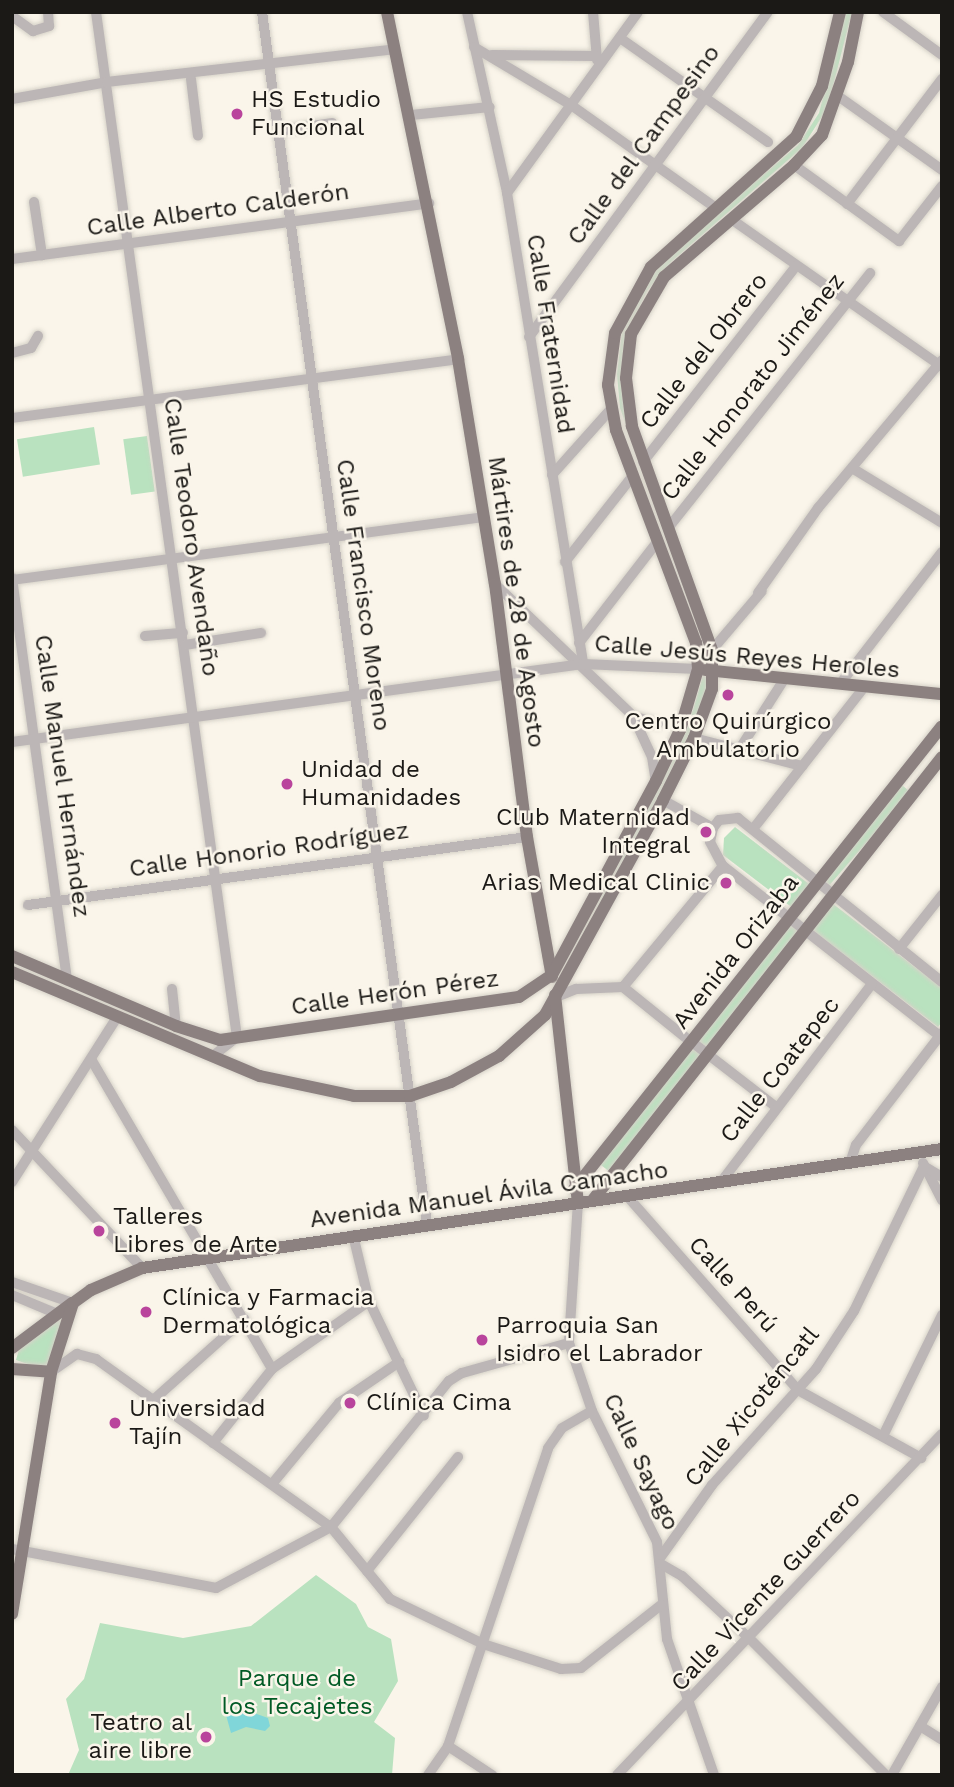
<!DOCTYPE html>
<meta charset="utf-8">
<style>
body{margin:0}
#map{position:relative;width:954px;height:1787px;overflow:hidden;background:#faf5ea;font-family:"Work Sans",sans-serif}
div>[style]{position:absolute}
.green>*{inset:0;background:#b9e2bf;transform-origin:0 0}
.water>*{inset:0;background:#80d6d9}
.roads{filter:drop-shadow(0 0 2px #d6d2c8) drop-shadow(0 0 2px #d6d2c8)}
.minor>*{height:10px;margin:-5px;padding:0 5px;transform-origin:5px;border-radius:5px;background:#bcb6b6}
.major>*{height:12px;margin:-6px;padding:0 6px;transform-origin:6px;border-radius:6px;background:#8c8180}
.dots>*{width:19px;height:19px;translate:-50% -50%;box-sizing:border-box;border:4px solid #faf5ea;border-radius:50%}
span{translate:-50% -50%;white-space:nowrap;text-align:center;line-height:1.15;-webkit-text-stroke:5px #faf5ea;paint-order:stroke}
.poi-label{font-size:24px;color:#1b1916}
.left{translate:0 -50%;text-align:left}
.right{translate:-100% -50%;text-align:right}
.street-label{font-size:24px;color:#1b1916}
.park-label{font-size:24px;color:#015a25}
.frame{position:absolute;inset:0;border:14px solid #1b1916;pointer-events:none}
</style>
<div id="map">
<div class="green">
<i style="clip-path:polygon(845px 12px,852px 12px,832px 90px,823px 115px,802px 148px,671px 262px,647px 291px,627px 333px,621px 374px,625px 406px,642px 465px,702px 619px,709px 661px,704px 661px,697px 622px,620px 408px,617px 374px,622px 332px,642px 288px,667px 257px,798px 145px,819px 113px)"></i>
<i style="left:94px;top:427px;width:38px;height:78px;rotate:81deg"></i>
<i style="left:147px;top:436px;width:56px;height:24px;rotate:82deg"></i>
<i style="clip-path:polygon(703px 675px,710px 675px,700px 714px,566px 979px,564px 967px,693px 710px)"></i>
<i style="left:902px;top:785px;width:11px;height:123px;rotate:41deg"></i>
<i style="clip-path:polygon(735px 827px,813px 887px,794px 909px,723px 855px,724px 838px)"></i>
<i style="clip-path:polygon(832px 903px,942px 988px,942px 1022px,938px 1027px,811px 929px)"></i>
<i style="clip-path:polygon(789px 923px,799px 931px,705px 1048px,697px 1041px)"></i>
<i style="left:692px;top:1047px;width:11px;height:149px;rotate:38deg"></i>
<i style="clip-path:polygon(58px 1318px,62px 1319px,51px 1365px,36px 1367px,16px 1360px,19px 1349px)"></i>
<i style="clip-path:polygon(316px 1575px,356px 1604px,368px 1627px,391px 1639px,398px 1681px,374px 1722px,395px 1738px,392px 1775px,68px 1775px,79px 1750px,66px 1699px,84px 1679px,100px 1623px,183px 1638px,251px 1626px)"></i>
</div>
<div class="water">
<i style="clip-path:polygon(248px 1711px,268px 1718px,270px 1726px,265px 1731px,246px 1727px,231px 1733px,226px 1715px)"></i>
</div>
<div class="roads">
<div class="minor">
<i style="left:96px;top:12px;width:1035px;rotate:82.17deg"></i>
<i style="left:237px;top:1037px;width:31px;rotate:142deg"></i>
<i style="left:262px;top:12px;width:1224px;rotate:82.25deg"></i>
<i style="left:467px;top:12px;width:185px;rotate:77.5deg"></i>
<i style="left:507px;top:193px;width:477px;rotate:80.8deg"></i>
<i style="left:593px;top:12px;width:48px;rotate:85.2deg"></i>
<i style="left:883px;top:12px;width:73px;rotate:36.1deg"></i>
<i style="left:12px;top:16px;width:26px;rotate:36deg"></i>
<i style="left:33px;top:31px;width:17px;rotate:-17deg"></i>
<i style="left:49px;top:26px;width:14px;rotate:-94deg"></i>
<i style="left:620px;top:38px;width:181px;rotate:35.1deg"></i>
<i style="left:474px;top:47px;width:113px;rotate:30.9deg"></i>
<i style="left:571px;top:105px;width:178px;rotate:35.4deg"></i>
<i style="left:492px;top:55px;width:105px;rotate:0.5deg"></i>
<i style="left:191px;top:79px;width:57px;rotate:83deg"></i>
<i style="left:838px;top:96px;width:128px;rotate:35.4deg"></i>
<i style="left:12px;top:99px;width:97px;rotate:-10.1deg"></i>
<i style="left:107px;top:82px;width:290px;rotate:-6.5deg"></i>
<i style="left:411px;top:115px;width:79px;rotate:-5.8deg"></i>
<i style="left:279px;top:131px;width:54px;rotate:-8.6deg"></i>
<i style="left:794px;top:165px;width:130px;rotate:35.9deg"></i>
<i style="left:899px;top:241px;width:70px;rotate:-52deg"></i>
<i style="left:507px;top:193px;width:223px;rotate:-54.1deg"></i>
<i style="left:34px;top:202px;width:54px;rotate:81.4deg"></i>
<i style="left:847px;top:204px;width:157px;rotate:-52.8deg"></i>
<i style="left:731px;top:219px;width:258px;rotate:35deg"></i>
<i style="left:12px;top:259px;width:421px;rotate:-7.6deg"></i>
<i style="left:529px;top:337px;width:403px;rotate:-53.7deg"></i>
<i style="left:12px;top:353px;width:20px;rotate:-15deg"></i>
<i style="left:31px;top:348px;width:14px;rotate:-60deg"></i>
<i style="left:12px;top:418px;width:450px;rotate:-7.5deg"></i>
<i style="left:643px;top:462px;width:249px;rotate:-52deg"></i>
<i style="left:852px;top:468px;width:105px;rotate:31.4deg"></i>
<i style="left:552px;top:475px;width:89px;rotate:-48.2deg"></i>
<i style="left:669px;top:527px;width:324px;rotate:-51.6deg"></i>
<i style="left:565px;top:562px;width:108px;rotate:-51.8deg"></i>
<i style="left:12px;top:578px;width:406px;rotate:82.2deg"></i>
<i style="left:12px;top:580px;width:476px;rotate:-7.6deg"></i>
<i style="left:495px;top:584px;width:191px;rotate:43.7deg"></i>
<i style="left:633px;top:716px;width:45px;rotate:65.1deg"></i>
<i style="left:652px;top:757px;width:24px;rotate:81deg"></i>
<i style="left:758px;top:593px;width:104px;rotate:-54.8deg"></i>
<i style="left:818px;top:508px;width:193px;rotate:-50deg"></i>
<i style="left:145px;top:636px;width:38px;rotate:-5deg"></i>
<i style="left:579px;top:643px;width:128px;rotate:-52.3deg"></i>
<i style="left:185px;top:645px;width:77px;rotate:-9deg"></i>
<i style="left:712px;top:650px;width:77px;rotate:-49.7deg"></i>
<i style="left:840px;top:684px;width:167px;rotate:-52.3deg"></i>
<i style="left:633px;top:716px;width:26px;rotate:18deg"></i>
<i style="left:694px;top:738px;width:112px;rotate:14.5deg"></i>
<i style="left:12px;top:742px;width:576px;rotate:-7.78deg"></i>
<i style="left:583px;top:664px;width:115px;rotate:2.5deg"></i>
<i style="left:739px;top:750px;width:85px;rotate:-57.4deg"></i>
<i style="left:663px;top:800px;width:57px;rotate:29.2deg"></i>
<i style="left:753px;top:829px;width:182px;rotate:-51.9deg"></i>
<i style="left:28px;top:905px;width:504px;rotate:-7.76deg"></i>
<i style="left:899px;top:949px;width:69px;rotate:-51.5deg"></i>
<i style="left:942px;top:982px;width:262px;rotate:-141.2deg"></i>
<i style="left:738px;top:818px;width:19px;rotate:174deg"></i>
<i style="left:719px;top:820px;width:10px;rotate:127deg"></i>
<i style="left:713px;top:828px;width:14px;rotate:102deg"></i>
<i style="left:710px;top:842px;width:27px;rotate:62deg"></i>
<i style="left:723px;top:866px;width:278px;rotate:38.1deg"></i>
<i style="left:623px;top:987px;width:157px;rotate:-50.4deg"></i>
<i style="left:172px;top:989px;width:37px;rotate:84deg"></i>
<i style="left:556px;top:997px;width:22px;rotate:-22deg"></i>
<i style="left:576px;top:989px;width:47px;rotate:-2.4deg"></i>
<i style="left:623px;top:987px;width:80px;rotate:38.9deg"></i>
<i style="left:692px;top:1042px;width:106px;rotate:37.7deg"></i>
<i style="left:91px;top:1059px;width:359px;rotate:59.7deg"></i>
<i style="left:12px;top:1130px;width:190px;rotate:46.7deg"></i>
<i style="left:850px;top:1163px;width:19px;rotate:-72deg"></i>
<i style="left:856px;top:1145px;width:141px;rotate:-52.5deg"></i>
<i style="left:923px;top:1163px;width:42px;rotate:62.8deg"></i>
<i style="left:927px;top:1168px;width:17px;rotate:31deg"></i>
<i style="left:12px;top:1182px;width:196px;rotate:-57.5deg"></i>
<i style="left:721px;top:1182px;width:249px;rotate:-52.7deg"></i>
<i style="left:627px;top:1196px;width:259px;rotate:48.6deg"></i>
<i style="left:798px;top:1390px;width:141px;rotate:28.9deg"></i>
<i style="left:578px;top:1202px;width:141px;rotate:93.7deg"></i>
<i style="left:569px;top:1343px;width:72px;rotate:71.3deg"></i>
<i style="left:592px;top:1411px;width:146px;rotate:63.6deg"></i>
<i style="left:657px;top:1542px;width:98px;rotate:84.1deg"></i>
<i style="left:667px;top:1639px;width:144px;rotate:70.9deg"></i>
<i style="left:353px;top:1235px;width:68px;rotate:76.4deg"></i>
<i style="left:369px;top:1301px;width:127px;rotate:64.4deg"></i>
<i style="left:12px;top:1282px;width:65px;rotate:19deg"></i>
<i style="left:12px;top:1295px;width:47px;rotate:22.7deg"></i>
<i style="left:51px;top:1372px;width:32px;rotate:-35deg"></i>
<i style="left:77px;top:1354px;width:20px;rotate:15deg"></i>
<i style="left:96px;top:1359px;width:289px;rotate:35.6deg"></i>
<i style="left:331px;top:1527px;width:93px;rotate:50.7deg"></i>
<i style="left:390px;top:1599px;width:103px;rotate:25.8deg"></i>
<i style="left:483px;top:1644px;width:82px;rotate:17.8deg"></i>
<i style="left:561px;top:1669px;width:20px;rotate:-3deg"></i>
<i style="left:581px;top:1668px;width:102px;rotate:-38.2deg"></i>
<i style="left:151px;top:1402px;width:125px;rotate:-41.7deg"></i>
<i style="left:883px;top:1436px;width:135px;rotate:-64deg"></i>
<i style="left:213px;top:1443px;width:95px;rotate:-51.4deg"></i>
<i style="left:272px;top:1369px;width:118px;rotate:-35deg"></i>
<i style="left:272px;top:1484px;width:105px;rotate:-50.4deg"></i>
<i style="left:339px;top:1403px;width:73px;rotate:-34.3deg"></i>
<i style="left:12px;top:1549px;width:208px;rotate:10.8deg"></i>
<i style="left:216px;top:1588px;width:130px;rotate:-27.9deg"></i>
<i style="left:331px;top:1527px;width:188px;rotate:-51.1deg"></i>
<i style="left:449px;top:1381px;width:15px;rotate:-32deg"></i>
<i style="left:462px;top:1373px;width:111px;rotate:-15.7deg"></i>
<i style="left:660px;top:1558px;width:90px;rotate:-54.5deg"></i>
<i style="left:712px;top:1485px;width:156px;rotate:-48.1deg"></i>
<i style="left:816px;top:1369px;width:69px;rotate:-56.8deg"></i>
<i style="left:854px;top:1311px;width:161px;rotate:-64.2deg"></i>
<i style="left:661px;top:1564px;width:24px;rotate:30deg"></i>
<i style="left:682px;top:1576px;width:91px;rotate:42.8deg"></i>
<i style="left:749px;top:1638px;width:194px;rotate:45deg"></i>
<i style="left:367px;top:1571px;width:146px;rotate:-51.4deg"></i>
<i style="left:920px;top:1726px;width:26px;rotate:32deg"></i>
<i style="left:448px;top:1746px;width:53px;rotate:33.4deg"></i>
<i style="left:428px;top:1775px;width:35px;rotate:-55deg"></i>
<i style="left:448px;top:1746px;width:314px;rotate:-71.4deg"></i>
<i style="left:548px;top:1448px;width:24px;rotate:-55deg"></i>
<i style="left:562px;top:1428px;width:34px;rotate:-30deg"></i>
<i style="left:617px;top:1775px;width:471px;rotate:-46.4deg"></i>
<i style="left:892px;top:1775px;width:101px;rotate:-60.4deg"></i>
</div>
<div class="major">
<i style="left:387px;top:12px;width:354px;rotate:78.4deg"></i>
<i style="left:458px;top:359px;width:228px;rotate:80.7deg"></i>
<i style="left:495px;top:584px;width:255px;rotate:82.8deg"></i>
<i style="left:527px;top:837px;width:142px;rotate:79.9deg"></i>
<i style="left:705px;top:670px;width:238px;rotate:5.8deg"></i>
<i style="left:12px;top:956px;width:178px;rotate:23.1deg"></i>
<i style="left:176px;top:1026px;width:46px;rotate:17.7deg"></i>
<i style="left:220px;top:1040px;width:302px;rotate:-8.2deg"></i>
<i style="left:519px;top:997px;width:40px;rotate:-34deg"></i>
<i style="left:552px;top:975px;width:220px;rotate:-61.8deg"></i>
<i style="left:656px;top:781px;width:56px;rotate:-64.8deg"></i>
<i style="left:680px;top:730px;width:64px;rotate:-73.6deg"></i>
<i style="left:698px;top:669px;width:26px;rotate:-94deg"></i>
<i style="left:696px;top:643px;width:228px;rotate:-110.6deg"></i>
<i style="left:616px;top:430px;width:46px;rotate:-100.1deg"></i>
<i style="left:608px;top:385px;width:52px;rotate:-82.3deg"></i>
<i style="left:615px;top:333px;width:75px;rotate:-61.4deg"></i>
<i style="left:651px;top:267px;width:195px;rotate:-41.9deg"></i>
<i style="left:796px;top:137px;width:57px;rotate:-63deg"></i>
<i style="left:822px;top:86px;width:76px;rotate:-76.3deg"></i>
<i style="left:12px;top:972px;width:269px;rotate:22.8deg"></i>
<i style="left:260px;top:1076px;width:96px;rotate:12deg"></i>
<i style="left:354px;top:1096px;width:56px"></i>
<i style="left:410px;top:1096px;width:43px;rotate:-18.9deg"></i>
<i style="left:451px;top:1082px;width:55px;rotate:-28.4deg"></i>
<i style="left:499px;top:1056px;width:62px;rotate:-41.7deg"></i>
<i style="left:545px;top:1015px;width:245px;rotate:-61.2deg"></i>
<i style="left:663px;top:800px;width:69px;rotate:-63.4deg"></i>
<i style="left:694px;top:738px;width:52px;rotate:-69.8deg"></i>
<i style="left:712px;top:689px;width:39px;rotate:-90deg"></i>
<i style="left:712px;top:650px;width:238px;rotate:-109.7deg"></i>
<i style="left:632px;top:426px;width:48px;rotate:-97.1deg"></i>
<i style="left:626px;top:378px;width:44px;rotate:-83.5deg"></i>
<i style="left:631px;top:334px;width:66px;rotate:-59.9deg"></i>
<i style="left:664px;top:277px;width:172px;rotate:-40.7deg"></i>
<i style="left:794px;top:165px;width:41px;rotate:-47deg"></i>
<i style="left:822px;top:135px;width:77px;rotate:-70.4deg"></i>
<i style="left:848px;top:62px;width:51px;rotate:-78.7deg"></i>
<i style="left:555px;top:995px;width:208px;rotate:83.7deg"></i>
<i style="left:574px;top:1189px;width:591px;rotate:-51.52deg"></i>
<i style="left:592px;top:1201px;width:565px;rotate:-51.75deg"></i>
<i style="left:12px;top:1348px;width:75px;rotate:-36.9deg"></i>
<i style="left:12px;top:1369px;width:39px;rotate:4deg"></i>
<i style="left:12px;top:1614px;width:245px;rotate:-80.8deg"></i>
<i style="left:51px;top:1372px;width:72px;rotate:-72.3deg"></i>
<i style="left:73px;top:1303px;width:22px;rotate:-36deg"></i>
<i style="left:91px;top:1290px;width:56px;rotate:-23.3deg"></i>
<i style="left:142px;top:1268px;width:809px;rotate:-8.46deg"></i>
</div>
</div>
<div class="dots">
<i style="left:237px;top:114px;background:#b9449c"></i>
<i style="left:728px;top:695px;background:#b9449c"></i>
<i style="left:287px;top:784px;background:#b9449c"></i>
<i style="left:706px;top:832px;background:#b9449c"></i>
<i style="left:726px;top:883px;background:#b9449c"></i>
<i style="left:99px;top:1231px;background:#b9449c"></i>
<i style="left:146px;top:1312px;background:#b9449c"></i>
<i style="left:482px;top:1340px;background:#b9449c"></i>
<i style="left:350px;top:1403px;background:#b9449c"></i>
<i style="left:115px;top:1423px;background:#b9449c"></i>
<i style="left:206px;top:1737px;background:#b9449c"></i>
</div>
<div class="poi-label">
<span class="left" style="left:251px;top:114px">HS Estudio<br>Funcional</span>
<span style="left:728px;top:736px">Centro Quirúrgico<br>Ambulatorio</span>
<span class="left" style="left:301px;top:784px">Unidad de<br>Humanidades</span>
<span class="right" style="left:690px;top:832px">Club Maternidad<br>Integral</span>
<span class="right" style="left:710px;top:883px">Arias Medical Clinic</span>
<span class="left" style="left:113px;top:1231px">Talleres<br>Libres de Arte</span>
<span class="left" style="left:162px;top:1312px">Clínica y Farmacia<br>Dermatológica</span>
<span class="left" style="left:496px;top:1340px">Parroquia San<br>Isidro el Labrador</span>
<span class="left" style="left:366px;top:1403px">Clínica Cima</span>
<span class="left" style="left:129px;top:1423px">Universidad<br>Tajín</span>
<span class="right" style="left:192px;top:1737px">Teatro al<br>aire libre</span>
</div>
<div class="street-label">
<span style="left:644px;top:145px;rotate:-54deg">Calle del Campesino</span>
<span style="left:218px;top:210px;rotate:-8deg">Calle Alberto Calderón</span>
<span style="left:550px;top:334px;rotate:81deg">Calle Fraternidad</span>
<span style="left:704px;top:351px;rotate:-52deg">Calle del Obrero</span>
<span style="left:753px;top:387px;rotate:-52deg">Calle Honorato Jiménez</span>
<span style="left:191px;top:537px;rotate:82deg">Calle Teodoro Avendaño</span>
<span style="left:363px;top:595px;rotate:82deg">Calle Francisco Moreno</span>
<span style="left:516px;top:602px;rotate:82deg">Mártires de 28 de Agosto</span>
<span style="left:747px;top:657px;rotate:5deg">Calle Jesús Reyes Heroles</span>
<span style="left:62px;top:776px;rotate:82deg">Calle Manuel Hernández</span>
<span style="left:269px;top:850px;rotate:-8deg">Calle Honorio Rodríguez</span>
<span style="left:736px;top:952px;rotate:-52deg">Avenida Orizaba</span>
<span style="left:395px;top:993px;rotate:-8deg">Calle Herón Pérez</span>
<span style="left:780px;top:1070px;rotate:-52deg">Calle Coatepec</span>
<span style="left:489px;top:1195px;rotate:-8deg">Avenida Manuel Ávila Camacho</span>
<span style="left:733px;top:1285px;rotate:48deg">Calle Perú</span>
<span style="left:752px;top:1407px;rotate:-51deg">Calle Xicoténcatl</span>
<span style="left:641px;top:1462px;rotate:65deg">Calle Sayago</span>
<span style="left:766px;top:1591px;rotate:-47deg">Calle Vicente Guerrero</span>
</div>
<div class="park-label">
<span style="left:297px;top:1693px">Parque de<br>los Tecajetes</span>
</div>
<div class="frame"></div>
</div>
